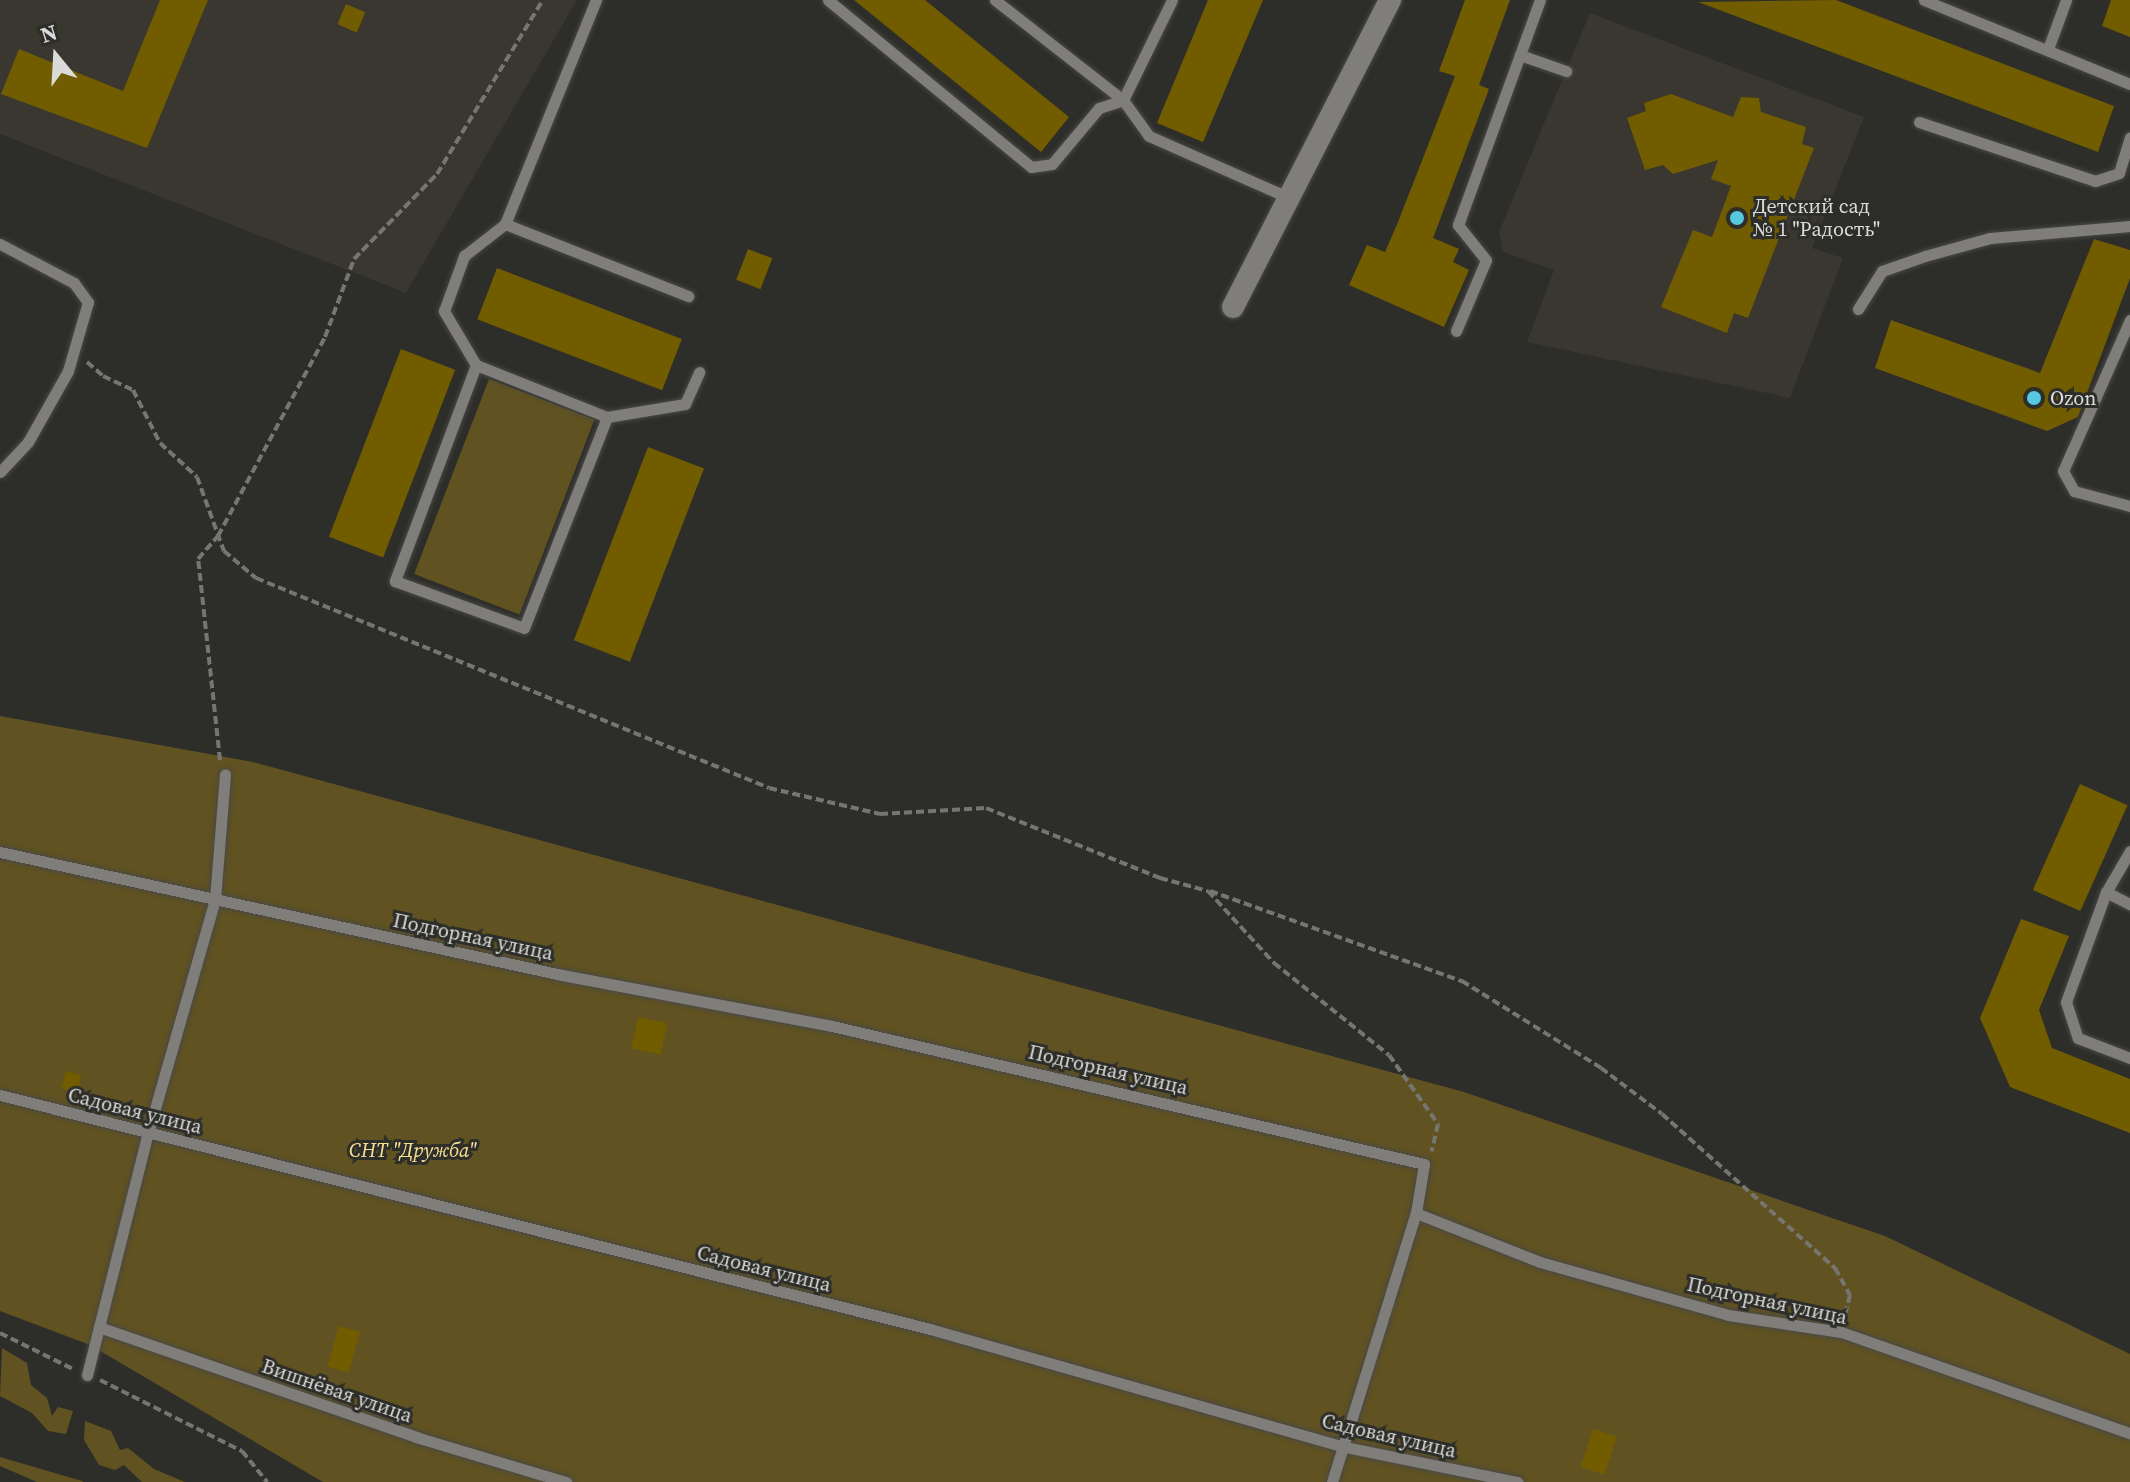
<!DOCTYPE html>
<meta charset="utf-8">
<style>
body{margin:0}
#map{position:relative;width:2130px;height:1482px;overflow:hidden;background:#2d2d2a;font-family:"Source Serif 4",serif}
div>[style]{position:absolute}
.built>*{inset:0;background:#39372f}
.green>*{inset:0;background:#605221;transform-origin:0 0}
.building>*{inset:0;background:#725c00;transform-origin:0 0}
.path>*{height:4px;margin-top:-2px;transform-origin:0;background:repeating-linear-gradient(90deg,#757572 0 8px,transparent 0 12px)}
.roads{filter:drop-shadow(0 0 2px #494846) drop-shadow(0 0 2px #494846)}
.service>*{height:11px;margin:-5.5px;padding:0 5.5px;transform-origin:5.5px;border-radius:5.5px;background:#7f7e7b}
.minor>*{height:22px;margin:-11px;padding:0 11px;transform-origin:11px;border-radius:11px;background:#7f7e7b}
.dots>*{width:22px;height:22px;translate:-50% -50%;box-sizing:border-box;border:4px solid #2d2d2a;border-radius:50%}
span{translate:-50% -50%;white-space:nowrap;text-align:center;line-height:1.15;-webkit-text-stroke:6px #2d2d2a;paint-order:stroke}
.poi-label{font-size:20px;color:#dadad8}
.left{translate:0 -50%;text-align:left}
.street-label{font-size:20px;color:#dadad8}
.park-label{font-size:20px;color:#f9e090;font-style:italic}
.north{position:absolute;left:16px;top:16px;width:80px;height:80px;-webkit-text-stroke:6px #2d2d2a;paint-order:stroke;rotate:342deg;font-size:22px;font-weight:700;line-height:32px;text-align:center;color:#dadad8}
.north::after{content:'';display:block;margin:auto;width:28px;height:36px;background:#dadad8;clip-path:polygon(50% 0,100% 100%,50% 72%,0 100%)}
</style>
<div id="map">
<div class="built">
<i style="clip-path:polygon(0 0,577px 0,406px 293px,0 134px)"></i>
<i style="clip-path:polygon(1590px 13px,1864px 117px,1812px 248px,1843px 258px,1790px 398px,1527px 342px,1554px 270px,1503px 252px,1499px 232px)"></i>
</div>
<div class="green">
<i style="left:489px;top:379px;width:113px;height:209px;rotate:21deg"></i>
<i style="clip-path:polygon(0 716px,253px 762px,1464px 1092px,1885px 1236px,2130px 1354px,2130px 1482px,323px 1482px,90px 1345px,0 1311px)"></i>
<i style="clip-path:polygon(2px 1348px,27px 1363px,31px 1385px,47px 1398px,52px 1416px,58px 1407px,73px 1411px,66px 1434px,48px 1431px,32px 1413px,0 1396px)"></i>
<i style="clip-path:polygon(85px 1421px,111px 1431px,120px 1450px,128px 1448px,154px 1469px,185px 1482px,142px 1482px,124px 1465px,115px 1470px,99px 1465px,84px 1440px)"></i>
<i style="clip-path:polygon(0 1457px,82px 1481px,83px 1482px,37px 1482px,0 1466px)"></i>
</div>
<div class="building">
<i style="clip-path:polygon(160px 0,208px 0,147px 148px,1px 94px,19px 49px,123px 91px)"></i>
<i style="clip-path:polygon(854px 0,925px 0,1069px 117px,1041px 152px)"></i>
<i style="clip-path:polygon(1208px 0,1263px 0,1203px 142px,1157px 123px)"></i>
<i style="clip-path:polygon(1465px 0,1510px 0,1479px 85px,1489px 89px,1433px 238px,1459px 249px,1453px 262px,1469px 270px,1444px 327px,1349px 285px,1367px 245px,1385px 252px,1398px 222px,1455px 76px,1439px 71px)"></i>
<i style="clip-path:polygon(1836px 0,2114px 106px,2098px 152px,1698px 2px)"></i>
<i style="clip-path:polygon(2111px 0,2130px 0,2130px 37px,2102px 26px)"></i>
<i style="left:346px;top:4px;width:21px;height:22px;rotate:23deg"></i>
<i style="clip-path:polygon(1671px 94px,1733px 117px,1741px 97px,1759px 98px,1761px 112px,1806px 127px,1802px 144px,1814px 148px,1748px 318px,1734px 313px,1727px 333px,1661px 307px,1693px 230px,1712px 237px,1731px 186px,1711px 179px,1718px 160px,1673px 174px,1663px 165px,1645px 170px,1627px 118px,1646px 111px,1644px 103px)"></i>
<i style="clip-path:polygon(2094px 239px,2130px 250px,2130px 278px,2078px 417px,2047px 431px,1875px 368px,1891px 320px,2040px 373px)"></i>
<i style="left:748px;top:249px;width:26px;height:33px;rotate:21deg"></i>
<i style="left:497px;top:268px;width:198px;height:55px;rotate:21deg"></i>
<i style="left:401px;top:349px;width:58px;height:201px;rotate:21deg"></i>
<i style="left:648px;top:447px;width:60px;height:207px;rotate:21deg"></i>
<i style="left:2080px;top:784px;width:52px;height:116px;rotate:24deg"></i>
<i style="clip-path:polygon(2021px 919px,2069px 936px,2039px 1010px,2052px 1048px,2130px 1079px,2130px 1133px,2010px 1087px,1980px 1018px)"></i>
<i style="left:638px;top:1017px;width:30px;height:32px;rotate:12deg"></i>
<i style="left:66px;top:1071px;width:16px;height:18px;rotate:15deg"></i>
<i style="left:339px;top:1326px;width:22px;height:42px;rotate:16deg"></i>
<i style="left:1593px;top:1429px;width:25px;height:40px;rotate:18deg"></i>
</div>
<div class="path">
<i style="left:87px;top:362px;width:21px;rotate:41deg"></i>
<i style="left:103px;top:376px;width:33px;rotate:25deg"></i>
<i style="left:133px;top:390px;width:59px;rotate:63deg"></i>
<i style="left:160px;top:443px;width:50px;rotate:42.6deg"></i>
<i style="left:197px;top:477px;width:79px;rotate:70deg"></i>
<i style="left:224px;top:551px;width:42px;rotate:40.2deg"></i>
<i style="left:256px;top:578px;width:554px;rotate:22.26deg"></i>
<i style="left:769px;top:788px;width:114px;rotate:13.2deg"></i>
<i style="left:880px;top:814px;width:106px;rotate:-3.2deg"></i>
<i style="left:986px;top:808px;width:188px;rotate:21.9deg"></i>
<i style="left:1160px;top:878px;width:50px;rotate:15.2deg"></i>
<i style="left:1208px;top:891px;width:98px;rotate:47.5deg"></i>
<i style="left:1274px;top:963px;width:147px;rotate:38.7deg"></i>
<i style="left:1389px;top:1055px;width:85px;rotate:54.6deg"></i>
<i style="left:1438px;top:1124px;width:28px;rotate:103deg"></i>
<i style="left:220px;top:760px;width:202px;rotate:-96.2deg"></i>
<i style="left:198px;top:559px;width:30px;rotate:-49deg"></i>
<i style="left:218px;top:536px;width:226px;rotate:-61.7deg"></i>
<i style="left:325px;top:337px;width:83px;rotate:-69.6deg"></i>
<i style="left:354px;top:259px;width:119px;rotate:-45.7deg"></i>
<i style="left:437px;top:174px;width:204px;rotate:-58.7deg"></i>
<i style="left:1210px;top:891px;width:268px;rotate:19.7deg"></i>
<i style="left:1462px;top:981px;width:164px;rotate:32deg"></i>
<i style="left:1601px;top:1068px;width:76px;rotate:37deg"></i>
<i style="left:1662px;top:1114px;width:232px;rotate:41.7deg"></i>
<i style="left:1835px;top:1268px;width:31px;rotate:61deg"></i>
<i style="left:1850px;top:1295px;width:25px;rotate:104deg"></i>
<i style="left:0;top:1333px;width:81px;rotate:26.3deg"></i>
<i style="left:100px;top:1380px;width:159px;rotate:26.6deg"></i>
<i style="left:242px;top:1451px;width:40px;rotate:51deg"></i>
</div>
<div class="roads">
<div class="service">
<i style="left:828px;top:0;width:263px;rotate:39.4deg"></i>
<i style="left:1031px;top:167px;width:21px;rotate:-8deg"></i>
<i style="left:1052px;top:164px;width:73px;rotate:-50deg"></i>
<i style="left:1099px;top:108px;width:25px;rotate:-18deg"></i>
<i style="left:1123px;top:100px;width:44px;rotate:54.2deg"></i>
<i style="left:1149px;top:136px;width:151px;rotate:23.8deg"></i>
<i style="left:995px;top:0;width:162px;rotate:38deg"></i>
<i style="left:1123px;top:100px;width:111px;rotate:-63.9deg"></i>
<i style="left:1924px;top:0;width:222px;rotate:22.2deg"></i>
<i style="left:2048px;top:49px;width:52px;rotate:-69.8deg"></i>
<i style="left:1520px;top:55px;width:49px;rotate:19.2deg"></i>
<i style="left:1919px;top:122px;width:186px;rotate:18.5deg"></i>
<i style="left:2095px;top:181px;width:25px;rotate:-18deg"></i>
<i style="left:2119px;top:173px;width:37px;rotate:-73deg"></i>
<i style="left:505px;top:224px;width:197px;rotate:21.5deg"></i>
<i style="left:0;top:244px;width:84px;rotate:27.8deg"></i>
<i style="left:74px;top:283px;width:24px;rotate:54deg"></i>
<i style="left:88px;top:302px;width:72px;rotate:106.2deg"></i>
<i style="left:68px;top:371px;width:81px;rotate:119.4deg"></i>
<i style="left:28px;top:442px;width:41px;rotate:133deg"></i>
<i style="left:1858px;top:309px;width:45px;rotate:-57.7deg"></i>
<i style="left:1882px;top:271px;width:46px;rotate:-19.2deg"></i>
<i style="left:1925px;top:256px;width:67px;rotate:-15.5deg"></i>
<i style="left:1990px;top:238px;width:141px;rotate:-4.9deg"></i>
<i style="left:2130px;top:320px;width:165px;rotate:113.9deg"></i>
<i style="left:2063px;top:471px;width:23px;rotate:61deg"></i>
<i style="left:2074px;top:491px;width:58px;rotate:15deg"></i>
<i style="left:1456px;top:331px;width:77px;rotate:-67.1deg"></i>
<i style="left:1486px;top:260px;width:45px;rotate:-128.7deg"></i>
<i style="left:1458px;top:225px;width:239px;rotate:-70deg"></i>
<i style="left:476px;top:365px;width:231px;rotate:110.6deg"></i>
<i style="left:395px;top:581px;width:137px;rotate:20deg"></i>
<i style="left:524px;top:628px;width:227px;rotate:-68.5deg"></i>
<i style="left:607px;top:417px;width:141px;rotate:-158.3deg"></i>
<i style="left:476px;top:365px;width:63px;rotate:-120.7deg"></i>
<i style="left:444px;top:311px;width:59px;rotate:-70deg"></i>
<i style="left:464px;top:256px;width:52px;rotate:-38deg"></i>
<i style="left:505px;top:224px;width:242px;rotate:-67.9deg"></i>
<i style="left:607px;top:417px;width:79px;rotate:-9.5deg"></i>
<i style="left:685px;top:404px;width:35px;rotate:-66deg"></i>
<i style="left:2130px;top:851px;width:48px;rotate:120.3deg"></i>
<i style="left:2106px;top:892px;width:117px;rotate:110deg"></i>
<i style="left:2066px;top:1002px;width:38px;rotate:72deg"></i>
<i style="left:2078px;top:1038px;width:56px;rotate:21deg"></i>
<i style="left:0;top:852px;width:570px;rotate:12.35deg"></i>
<i style="left:557px;top:974px;width:280px;rotate:10.7deg"></i>
<i style="left:832px;top:1026px;width:608px;rotate:13.12deg"></i>
<i style="left:1424px;top:1164px;width:50px;rotate:99.3deg"></i>
<i style="left:1416px;top:1213px;width:133px;rotate:21.6deg"></i>
<i style="left:1540px;top:1262px;width:195px;rotate:15.7deg"></i>
<i style="left:1728px;top:1315px;width:114px;rotate:8.6deg"></i>
<i style="left:1841px;top:1332px;width:306px;rotate:19.3deg"></i>
<i style="left:2106px;top:892px;width:27px;rotate:27deg"></i>
<i style="left:0;top:1095px;width:959px;rotate:14.12deg"></i>
<i style="left:930px;top:1329px;width:431px;rotate:15.9deg"></i>
<i style="left:1345px;top:1447px;width:176px;rotate:11.5deg"></i>
<i style="left:99px;top:1327px;width:336px;rotate:19.1deg"></i>
<i style="left:416px;top:1437px;width:157px;rotate:16.7deg"></i>
<i style="left:87px;top:1375px;width:250px;rotate:-75.9deg"></i>
<i style="left:148px;top:1133px;width:243px;rotate:-74deg"></i>
<i style="left:215px;top:899px;width:125px;rotate:-85.4deg"></i>
<i style="left:1332px;top:1482px;width:282px;rotate:-72.7deg"></i>
</div>
<div class="minor">
<i style="left:1233px;top:307px;width:345px;rotate:-62.9deg"></i>
</div>
</div>
<div class="dots">
<i style="left:1737px;top:218px;background:#56c9e1"></i>
<i style="left:2034px;top:398px;background:#56c9e1"></i>
</div>
<div class="poi-label">
<span class="left" style="left:1753px;top:218px">Детский сад<br>№ 1 "Радость"</span>
<span class="left" style="left:2050px;top:398px">Ozon</span>
</div>
<div class="street-label">
<span style="left:473px;top:937px;rotate:12deg">Подгорная улица</span>
<span style="left:1108px;top:1070px;rotate:13deg">Подгорная улица</span>
<span style="left:135px;top:1111px;rotate:14deg">Садовая улица</span>
<span style="left:764px;top:1269px;rotate:14deg">Садовая улица</span>
<span style="left:1767px;top:1301px;rotate:12deg">Подгорная улица</span>
<span style="left:337px;top:1391px;rotate:19deg">Вишнёвая улица</span>
<span style="left:1389px;top:1436px;rotate:13deg">Садовая улица</span>
</div>
<div class="park-label">
<span style="left:413px;top:1150px">СНТ "Дружба"</span>
</div>
<div class="north">N</div>
</div>
